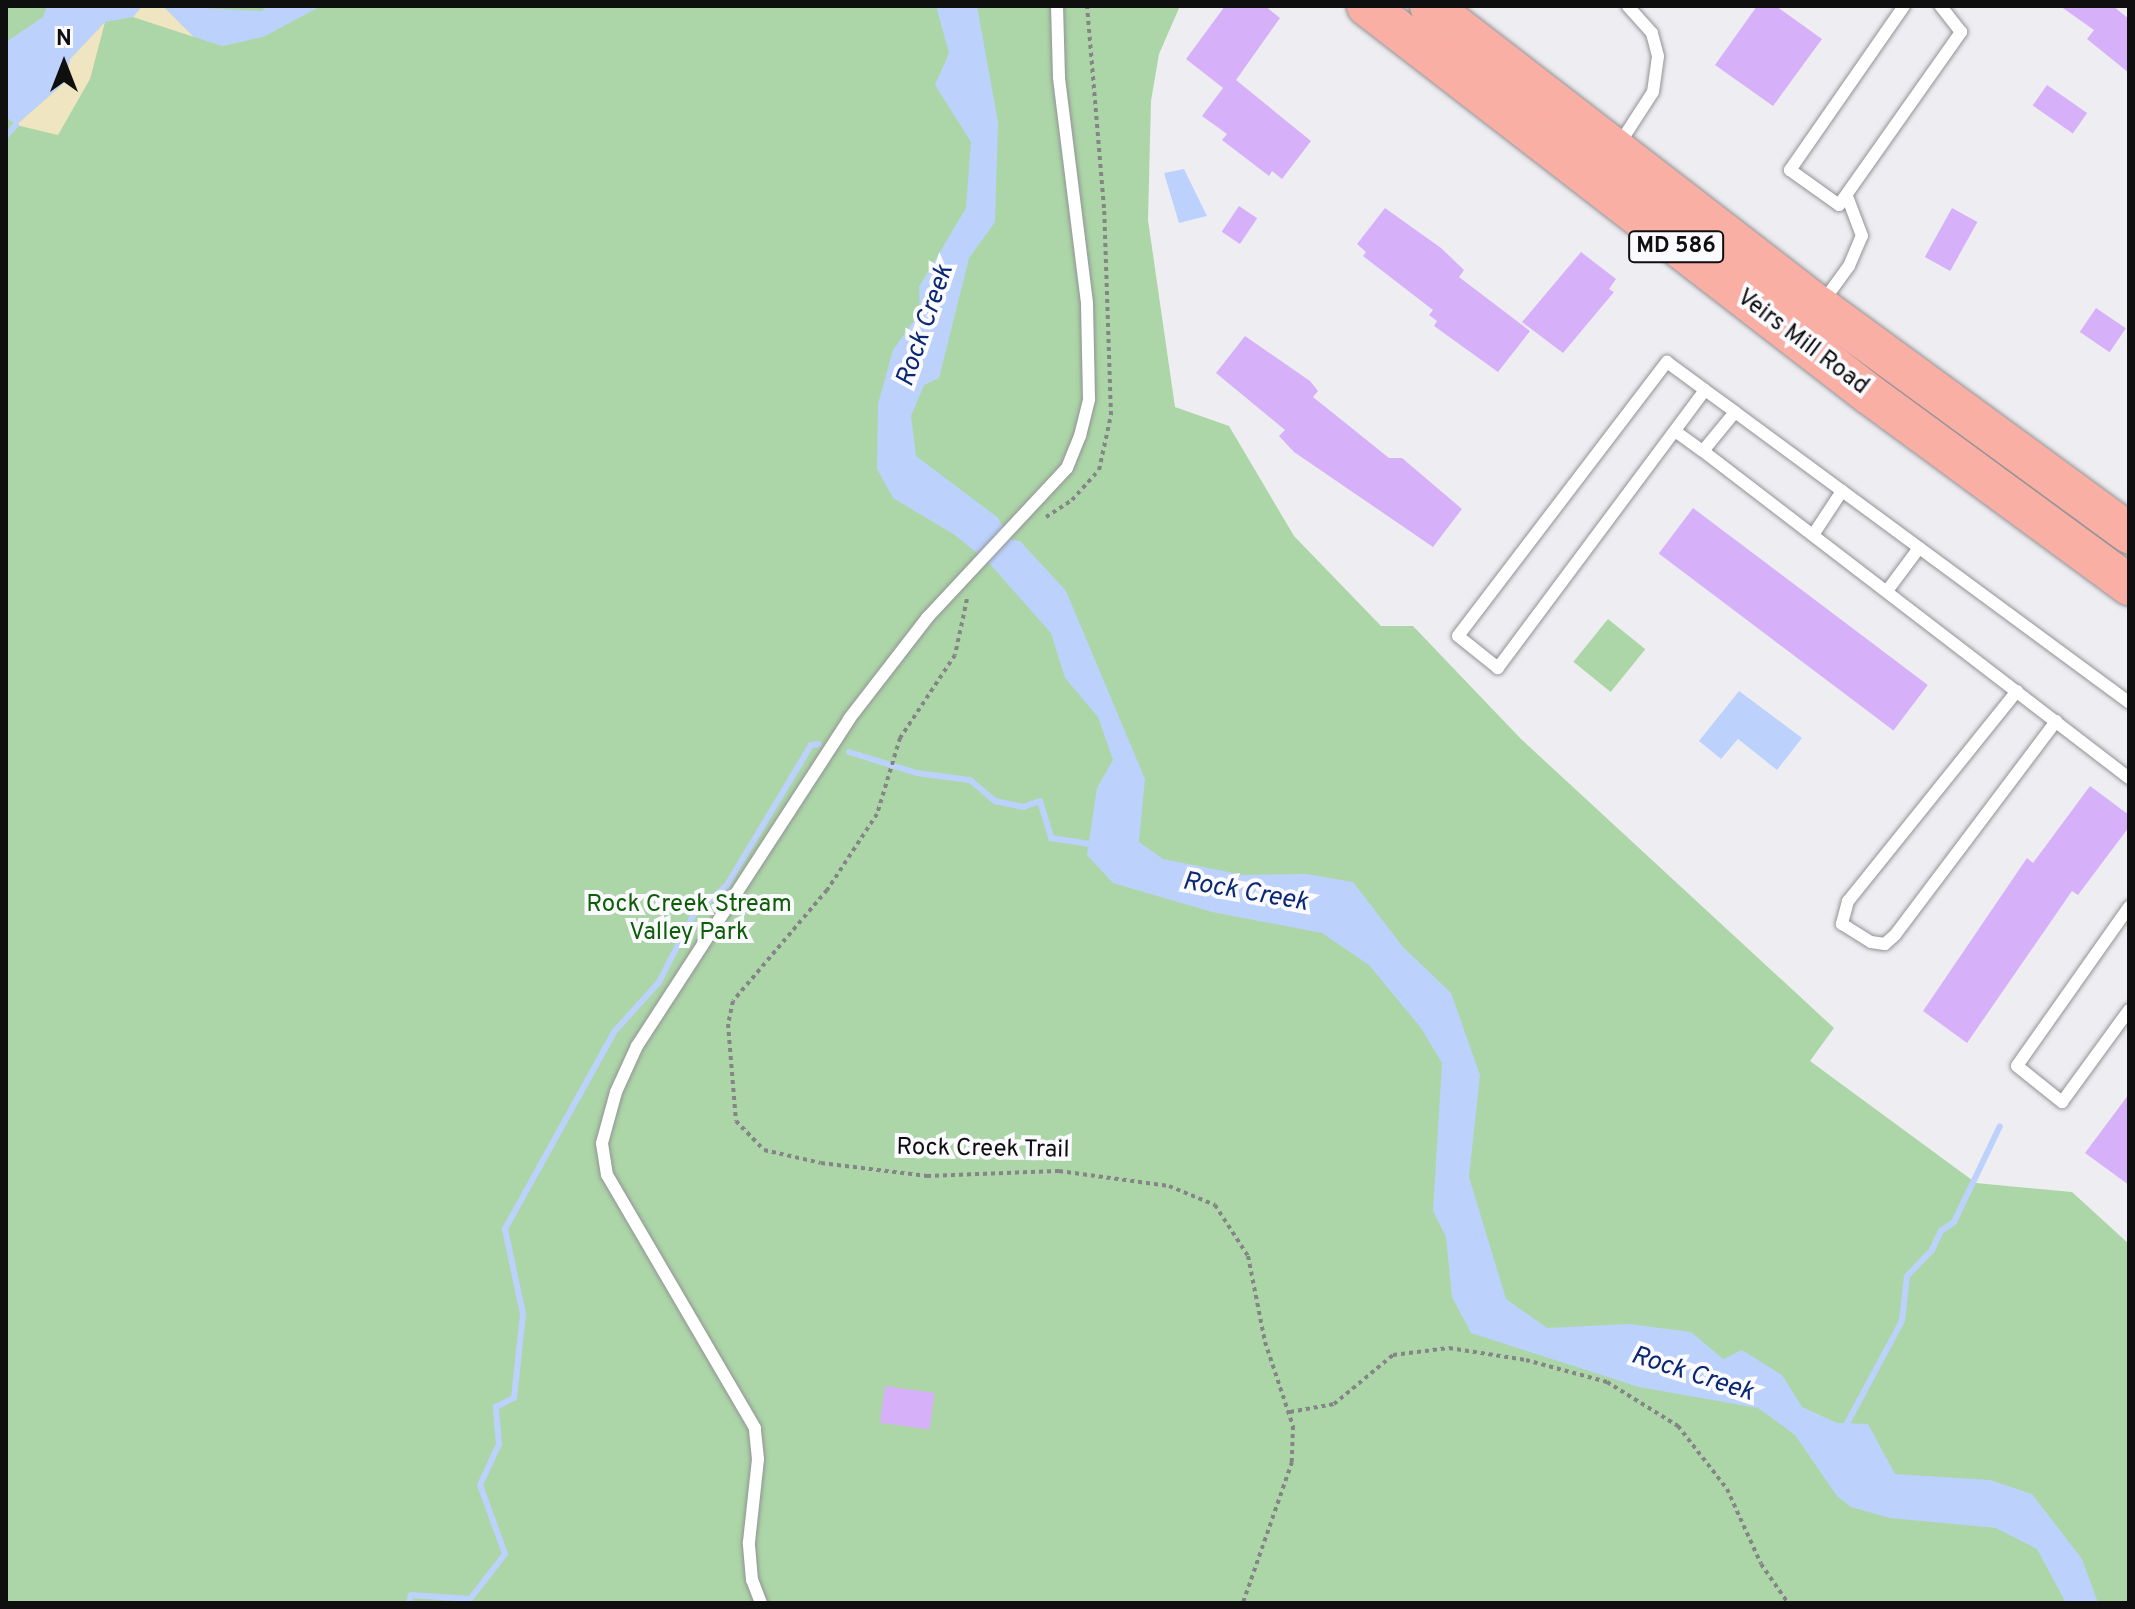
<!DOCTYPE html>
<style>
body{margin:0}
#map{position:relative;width:2135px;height:1609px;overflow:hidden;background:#eeeef2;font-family:Overpass,sans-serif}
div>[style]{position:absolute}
.green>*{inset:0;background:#acd6a7;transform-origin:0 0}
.sand>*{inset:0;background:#efe5c0}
.water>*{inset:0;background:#bcd2fc}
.stream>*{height:6px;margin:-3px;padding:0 3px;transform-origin:3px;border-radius:3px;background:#bcd2fc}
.building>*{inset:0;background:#d6b1f9;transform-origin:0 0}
.path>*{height:4px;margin-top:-2px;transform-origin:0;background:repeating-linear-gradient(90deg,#858587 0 4px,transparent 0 8px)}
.roads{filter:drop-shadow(0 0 2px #929296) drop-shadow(0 0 2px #929296)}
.service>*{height:12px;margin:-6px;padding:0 6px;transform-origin:6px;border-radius:6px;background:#fff}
.primary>*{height:40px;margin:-20px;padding:0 20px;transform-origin:20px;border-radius:20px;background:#faafa4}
span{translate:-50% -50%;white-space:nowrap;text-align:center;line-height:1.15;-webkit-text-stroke:8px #fbfbff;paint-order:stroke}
.shield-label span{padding:2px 6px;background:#fbfbff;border:2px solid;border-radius:6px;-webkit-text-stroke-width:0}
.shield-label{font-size:22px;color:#0f0f10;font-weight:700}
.street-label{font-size:24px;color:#0f0f10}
.park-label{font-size:24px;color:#0e5e07}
.water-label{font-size:26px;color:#0b2875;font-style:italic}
.frame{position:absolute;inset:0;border:8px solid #0f0f10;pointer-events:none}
.north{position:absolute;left:24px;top:24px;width:80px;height:80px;-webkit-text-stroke:6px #fbfbff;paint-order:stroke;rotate:0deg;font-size:22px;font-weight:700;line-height:32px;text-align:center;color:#0f0f10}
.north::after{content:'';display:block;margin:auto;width:28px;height:36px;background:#0f0f10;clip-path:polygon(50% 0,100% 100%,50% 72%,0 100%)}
</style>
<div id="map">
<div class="green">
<i style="clip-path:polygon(6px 6px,1180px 6px,1159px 54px,1151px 101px,1148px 220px,1175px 407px,1229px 426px,1294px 536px,1381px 626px,1413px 626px,1521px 739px,1834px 1028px,1810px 1061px,1976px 1183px,2072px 1192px,2129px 1244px,2129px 1603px,6px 1603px)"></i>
<i style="left:1608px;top:619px;width:48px;height:55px;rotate:39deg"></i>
</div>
<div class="sand">
<i style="clip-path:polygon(142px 6px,163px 6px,194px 37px,133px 17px)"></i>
<i style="clip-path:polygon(105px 22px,90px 79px,58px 135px,16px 125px,65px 82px,70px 59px)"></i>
</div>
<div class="water">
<i style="clip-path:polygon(47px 6px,142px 6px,133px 17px,105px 22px,70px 59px,65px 82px,16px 125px,6px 117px,6px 42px,43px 17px)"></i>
<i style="clip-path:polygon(163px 6px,262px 11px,267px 6px,321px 6px,263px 37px,222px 46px,194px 37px)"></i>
<i style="clip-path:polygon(936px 6px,977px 6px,998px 122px,995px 222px,969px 258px,939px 378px,924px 385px,911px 416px,916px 456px,997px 517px,1012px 540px,1020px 541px,1066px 591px,1145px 779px,1139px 842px,1163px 859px,1243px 875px,1306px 874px,1353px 882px,1403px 947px,1451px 993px,1480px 1075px,1469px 1177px,1506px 1299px,1547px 1328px,1629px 1324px,1691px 1332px,1723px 1359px,1742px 1350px,1782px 1375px,1802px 1407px,1837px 1423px,1868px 1424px,1895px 1474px,1990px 1480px,2032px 1494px,2082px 1559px,2098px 1603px,2066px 1603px,2037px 1549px,1996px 1528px,1890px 1518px,1851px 1507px,1837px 1496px,1795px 1435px,1758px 1408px,1639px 1387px,1471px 1333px,1452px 1297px,1446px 1237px,1433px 1211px,1442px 1063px,1421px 1028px,1369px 965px,1322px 933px,1212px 912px,1113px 883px,1087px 855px,1097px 788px,1113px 760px,1098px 717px,1065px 678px,1051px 633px,988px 562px,955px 535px,893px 498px,877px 469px,878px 404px,893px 350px,920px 312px,919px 287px,966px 208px,971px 142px,935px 85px,949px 53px)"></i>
<i style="clip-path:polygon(1184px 169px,1207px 216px,1179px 223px,1164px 173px)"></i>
<i style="clip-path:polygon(1739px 691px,1802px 738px,1777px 770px,1738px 739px,1721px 759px,1699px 741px)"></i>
</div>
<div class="stream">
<i style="left:6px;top:136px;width:15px;rotate:-48deg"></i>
<i style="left:849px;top:752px;width:71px;rotate:17.2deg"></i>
<i style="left:917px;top:773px;width:53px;rotate:7.5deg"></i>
<i style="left:970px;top:780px;width:33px;rotate:40deg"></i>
<i style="left:995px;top:801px;width:29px;rotate:12deg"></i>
<i style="left:1023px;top:807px;width:18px;rotate:-19deg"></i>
<i style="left:1040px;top:801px;width:39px;rotate:73deg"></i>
<i style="left:1051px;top:838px;width:46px;rotate:8.8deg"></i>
<i style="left:1844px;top:1429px;width:123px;rotate:-61.8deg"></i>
<i style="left:1902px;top:1321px;width:45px;rotate:-83.7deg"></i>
<i style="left:1907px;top:1276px;width:36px;rotate:-46deg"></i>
<i style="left:1932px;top:1250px;width:21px;rotate:-65deg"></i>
<i style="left:1941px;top:1231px;width:16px;rotate:-35deg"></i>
<i style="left:1954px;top:1222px;width:106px;rotate:-64.4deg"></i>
<i style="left:409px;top:1603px;width:8px;rotate:-76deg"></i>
<i style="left:411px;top:1595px;width:59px;rotate:3.9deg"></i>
<i style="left:470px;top:1599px;width:57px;rotate:-52.1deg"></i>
<i style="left:505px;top:1554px;width:73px;rotate:-109.9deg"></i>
<i style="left:480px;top:1485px;width:45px;rotate:-65.1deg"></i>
<i style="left:499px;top:1444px;width:37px;rotate:-95deg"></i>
<i style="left:496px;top:1407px;width:20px;rotate:-27deg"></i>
<i style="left:514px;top:1398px;width:84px;rotate:-83.9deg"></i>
<i style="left:523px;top:1314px;width:87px;rotate:-102deg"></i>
<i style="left:505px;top:1229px;width:225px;rotate:-61deg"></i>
<i style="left:614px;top:1032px;width:67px;rotate:-48deg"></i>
<i style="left:659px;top:982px;width:76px;rotate:-62.8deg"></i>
<i style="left:694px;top:914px;width:44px;rotate:-41.3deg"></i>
<i style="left:727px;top:885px;width:163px;rotate:-59deg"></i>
<i style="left:811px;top:745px;width:8px;rotate:-7deg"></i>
</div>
<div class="building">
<i style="clip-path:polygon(1225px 6px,1265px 6px,1280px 18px,1236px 80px,1311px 141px,1282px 179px,1272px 171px,1269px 176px,1222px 140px,1227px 134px,1202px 116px,1223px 88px,1186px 59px)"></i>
<i style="clip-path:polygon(1757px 6px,1776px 6px,1822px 39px,1773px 106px,1715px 65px)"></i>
<i style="clip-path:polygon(2060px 6px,2113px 6px,2129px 19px,2129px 73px,2087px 39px,2094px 30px)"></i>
<i style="left:2047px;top:85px;width:49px;height:25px;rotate:35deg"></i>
<i style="left:1239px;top:206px;width:22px;height:31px;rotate:34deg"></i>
<i style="clip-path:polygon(1385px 208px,1441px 248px,1464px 270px,1459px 277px,1530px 331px,1498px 372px,1434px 326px,1437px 321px,1429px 315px,1433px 310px,1363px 256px,1366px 252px,1357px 244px)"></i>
<i style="left:1952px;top:208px;width:29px;height:56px;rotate:29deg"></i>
<i style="clip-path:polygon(1581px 252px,1616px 279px,1609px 289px,1614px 292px,1563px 353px,1522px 322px)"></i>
<i style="left:2096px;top:308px;width:36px;height:29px;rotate:34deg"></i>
<i style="clip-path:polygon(1245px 336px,1310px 381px,1318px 391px,1313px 397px,1389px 458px,1402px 458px,1462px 509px,1433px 547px,1294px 452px,1279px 436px,1285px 430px,1216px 373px)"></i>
<i style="left:1693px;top:508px;width:294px;height:57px;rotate:37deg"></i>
<i style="clip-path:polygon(2090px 786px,2129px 815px,2129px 827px,2078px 895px,2072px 891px,1967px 1043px,1923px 1011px,2027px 858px,2033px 863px)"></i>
<i style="clip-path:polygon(2129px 1094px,2129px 1185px,2085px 1153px)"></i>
<i style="left:885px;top:1386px;width:50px;height:37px;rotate:8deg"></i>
</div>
<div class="path">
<i style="left:1046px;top:517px;width:31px;rotate:-33deg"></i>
<i style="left:1072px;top:500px;width:40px;rotate:-48deg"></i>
<i style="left:1099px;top:470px;width:56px;rotate:-77.7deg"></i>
<i style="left:1111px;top:415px;width:207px;rotate:-91.9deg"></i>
<i style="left:1104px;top:208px;width:203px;rotate:-94.8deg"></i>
<i style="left:967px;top:599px;width:57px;rotate:102.1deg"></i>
<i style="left:955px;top:655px;width:100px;rotate:123.5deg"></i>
<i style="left:900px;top:738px;width:79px;rotate:106.8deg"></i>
<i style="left:877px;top:814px;width:91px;rotate:123.3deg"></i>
<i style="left:827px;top:890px;width:145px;rotate:130.3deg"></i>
<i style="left:733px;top:1001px;width:24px;rotate:102deg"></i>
<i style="left:728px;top:1024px;width:97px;rotate:85.3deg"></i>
<i style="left:736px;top:1121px;width:40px;rotate:46deg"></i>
<i style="left:764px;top:1150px;width:58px;rotate:12.8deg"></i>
<i style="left:821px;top:1163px;width:107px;rotate:7deg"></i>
<i style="left:927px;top:1176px;width:132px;rotate:-2.2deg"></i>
<i style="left:1059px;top:1171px;width:111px;rotate:7.8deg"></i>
<i style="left:1169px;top:1186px;width:50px;rotate:22.4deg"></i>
<i style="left:1215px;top:1205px;width:61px;rotate:57.1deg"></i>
<i style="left:1248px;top:1256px;width:88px;rotate:78.8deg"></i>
<i style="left:1265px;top:1342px;width:89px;rotate:71.6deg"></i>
<i style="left:1293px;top:1426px;width:36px;rotate:92deg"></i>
<i style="left:1292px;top:1462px;width:149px;rotate:109.2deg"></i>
<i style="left:1290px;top:1412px;width:45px;rotate:-10.3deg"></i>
<i style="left:1334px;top:1404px;width:77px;rotate:-39.7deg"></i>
<i style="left:1393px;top:1355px;width:56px;rotate:-7.1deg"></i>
<i style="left:1449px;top:1348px;width:78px;rotate:8.9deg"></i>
<i style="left:1526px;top:1360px;width:84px;rotate:15.2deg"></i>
<i style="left:1607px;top:1382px;width:84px;rotate:31.8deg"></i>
<i style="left:1678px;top:1426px;width:80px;rotate:52.1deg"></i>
<i style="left:1727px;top:1489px;width:82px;rotate:65.6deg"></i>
<i style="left:1761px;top:1564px;width:47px;rotate:55.3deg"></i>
</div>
<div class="roads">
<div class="service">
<i style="left:1904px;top:6px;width:200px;rotate:124.8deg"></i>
<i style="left:1790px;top:170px;width:60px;rotate:35.5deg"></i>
<i style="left:1839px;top:205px;width:212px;rotate:-54.8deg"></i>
<i style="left:1961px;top:32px;width:33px;rotate:-128deg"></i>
<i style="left:1618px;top:146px;width:64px;rotate:-57.1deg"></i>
<i style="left:1653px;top:92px;width:36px;rotate:-82deg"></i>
<i style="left:1658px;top:56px;width:24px;rotate:-105deg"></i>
<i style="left:1652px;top:33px;width:36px;rotate:-132deg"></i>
<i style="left:1822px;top:303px;width:46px;rotate:-53.9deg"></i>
<i style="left:1849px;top:266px;width:33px;rotate:-67deg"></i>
<i style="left:1862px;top:236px;width:43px;rotate:-110.6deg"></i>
<i style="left:1705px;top:390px;width:347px;rotate:126.7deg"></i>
<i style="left:1498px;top:668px;width:51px;rotate:-141.3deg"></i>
<i style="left:1458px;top:636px;width:345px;rotate:-52.7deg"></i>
<i style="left:1667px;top:362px;width:47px;rotate:36.4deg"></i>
<i style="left:1705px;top:390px;width:37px;rotate:36deg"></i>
<i style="left:1735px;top:412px;width:50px;rotate:129.4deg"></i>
<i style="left:1703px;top:451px;width:537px;rotate:37.51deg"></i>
<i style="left:1735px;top:412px;width:489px;rotate:36.4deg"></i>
<i style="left:1675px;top:431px;width:34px;rotate:36deg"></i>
<i style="left:1813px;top:535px;width:53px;rotate:-56.6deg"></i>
<i style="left:1887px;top:591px;width:54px;rotate:-53.3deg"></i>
<i style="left:2017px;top:691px;width:270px;rotate:128.8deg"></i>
<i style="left:1848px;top:901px;width:24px;rotate:105deg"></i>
<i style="left:1842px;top:924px;width:34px;rotate:32deg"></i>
<i style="left:1871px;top:942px;width:14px;rotate:8deg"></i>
<i style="left:1885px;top:944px;width:13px;rotate:-42deg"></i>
<i style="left:1895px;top:935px;width:268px;rotate:-53deg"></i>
<i style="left:2129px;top:907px;width:194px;rotate:125.2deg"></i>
<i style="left:2017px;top:1066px;width:58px;rotate:38.7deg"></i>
<i style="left:2062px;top:1102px;width:114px;rotate:-53.9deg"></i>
<i style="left:761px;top:1603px;width:25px;rotate:-111deg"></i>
<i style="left:752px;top:1580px;width:38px;rotate:-95deg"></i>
<i style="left:749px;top:1542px;width:83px;rotate:-83.8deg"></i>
<i style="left:758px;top:1459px;width:31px;rotate:-96deg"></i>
<i style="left:755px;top:1428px;width:293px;rotate:-120.3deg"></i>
<i style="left:607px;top:1175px;width:32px;rotate:-99deg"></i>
<i style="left:602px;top:1143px;width:53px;rotate:-74.6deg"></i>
<i style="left:616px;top:1092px;width:51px;rotate:-65.5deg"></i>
<i style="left:637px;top:1046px;width:390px;rotate:-57deg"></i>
<i style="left:849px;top:719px;width:128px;rotate:-52.3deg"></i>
<i style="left:927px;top:618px;width:205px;rotate:-47deg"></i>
<i style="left:1067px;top:468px;width:35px;rotate:-68deg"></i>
<i style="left:1080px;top:436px;width:38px;rotate:-76deg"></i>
<i style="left:1089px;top:399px;width:96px;rotate:-91.2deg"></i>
<i style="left:1087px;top:303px;width:228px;rotate:-97.1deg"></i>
<i style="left:1059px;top:77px;width:71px;rotate:-91.6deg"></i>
</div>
<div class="primary">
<i style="left:1367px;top:6px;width:634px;rotate:37.7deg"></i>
<i style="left:1869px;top:394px;width:323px;rotate:36.3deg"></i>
<i style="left:1430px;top:6px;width:493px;rotate:37.7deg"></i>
<i style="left:1820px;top:307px;width:383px;rotate:36.2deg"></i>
</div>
</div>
<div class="shield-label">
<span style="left:1676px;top:247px">MD 586</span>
</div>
<div class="street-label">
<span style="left:1802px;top:343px;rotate:37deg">Veirs Mill Road</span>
<span style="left:983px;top:1150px;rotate:1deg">Rock Creek Trail</span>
</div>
<div class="park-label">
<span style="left:689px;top:920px">Rock Creek Stream<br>Valley Park</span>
</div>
<div class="water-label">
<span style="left:926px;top:326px;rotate:-71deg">Rock Creek</span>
<span style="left:1245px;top:893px;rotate:10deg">Rock Creek</span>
<span style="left:1692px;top:1375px;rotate:18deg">Rock Creek</span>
</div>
<div class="frame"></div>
<div class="north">N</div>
</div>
